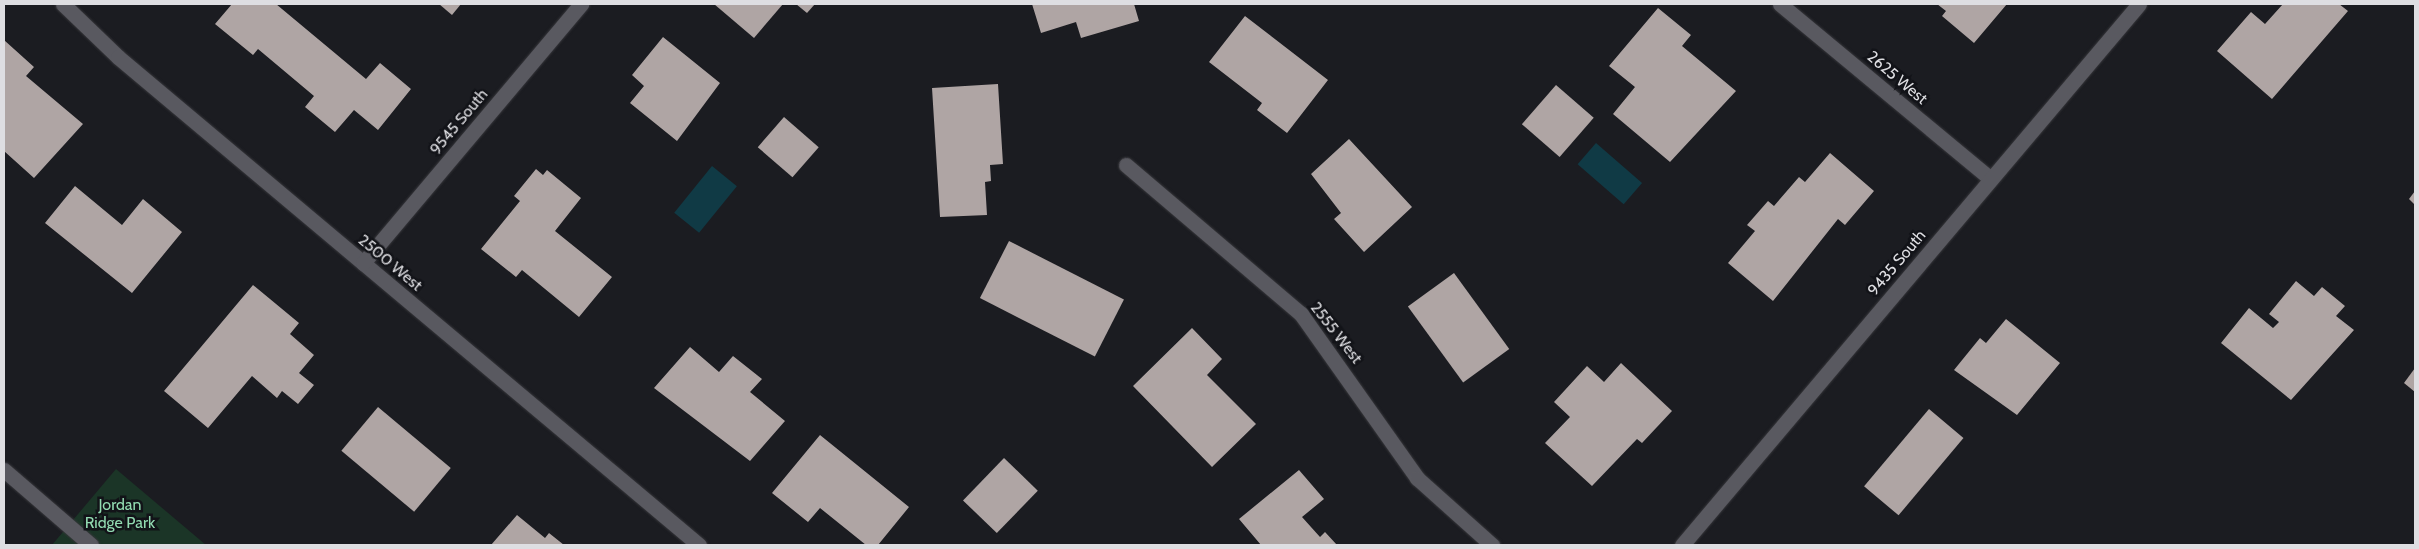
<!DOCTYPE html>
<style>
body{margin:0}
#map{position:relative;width:2419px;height:549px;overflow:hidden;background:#1b1c21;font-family:Cabin,sans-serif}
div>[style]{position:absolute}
.green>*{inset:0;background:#1b3527}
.water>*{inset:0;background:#103a45;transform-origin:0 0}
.building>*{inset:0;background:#afa5a4;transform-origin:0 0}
.roads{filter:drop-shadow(0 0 1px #36363a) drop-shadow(0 0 1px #36363a)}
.street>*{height:15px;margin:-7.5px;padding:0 7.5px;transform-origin:7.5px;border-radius:7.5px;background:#595960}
span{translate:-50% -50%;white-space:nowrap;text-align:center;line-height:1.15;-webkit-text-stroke:5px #121318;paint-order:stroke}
.street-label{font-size:16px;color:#dedee2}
.park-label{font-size:16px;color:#92dab1}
.frame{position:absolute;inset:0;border:5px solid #dedee2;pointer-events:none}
</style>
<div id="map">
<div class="green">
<i style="clip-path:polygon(116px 469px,206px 545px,52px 545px)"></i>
</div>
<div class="water">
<i style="left:1596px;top:143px;width:61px;height:28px;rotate:41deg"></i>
<i style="left:712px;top:166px;width:32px;height:60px;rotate:39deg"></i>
</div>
<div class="building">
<i style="clip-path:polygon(232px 4px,276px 4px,366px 79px,380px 63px,411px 89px,378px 130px,354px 110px,335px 132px,305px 107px,314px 96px,258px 49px,253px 55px,215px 24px)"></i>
<i style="clip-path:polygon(439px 4px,461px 4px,452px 15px)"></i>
<i style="clip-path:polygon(714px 4px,783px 4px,754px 38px)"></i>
<i style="clip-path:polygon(796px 4px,815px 4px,807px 13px)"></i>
<i style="clip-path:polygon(1032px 4px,1134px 4px,1139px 21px,1081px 38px,1076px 22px,1041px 33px)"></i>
<i style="clip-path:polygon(1937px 4px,2007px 4px,1974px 43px,1942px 16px,1946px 11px)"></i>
<i style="clip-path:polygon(2283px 4px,2339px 4px,2348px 11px,2272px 99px,2217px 51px,2251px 12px,2265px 24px)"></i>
<i style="clip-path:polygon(1658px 8px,1691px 35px,1682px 46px,1736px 91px,1670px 162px,1613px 114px,1635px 87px,1609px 66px)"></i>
<i style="clip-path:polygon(1245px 16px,1328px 80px,1287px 133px,1257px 110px,1262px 103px,1209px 62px)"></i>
<i style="clip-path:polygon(663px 37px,720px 83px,677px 141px,630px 103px,644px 86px,632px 75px)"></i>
<i style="clip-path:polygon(4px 40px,34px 67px,26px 76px,83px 124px,34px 178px,4px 151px)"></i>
<i style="clip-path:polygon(998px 84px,1003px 164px,990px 165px,991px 181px,985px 182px,987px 215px,940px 217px,932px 88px)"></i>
<i style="left:1556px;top:85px;width:50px;height:52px;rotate:41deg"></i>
<i style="left:784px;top:117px;width:46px;height:40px;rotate:41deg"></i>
<i style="clip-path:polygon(1349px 139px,1412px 207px,1364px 252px,1334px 219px,1341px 213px,1311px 174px)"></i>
<i style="clip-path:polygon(1830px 153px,1874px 191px,1845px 225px,1838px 219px,1773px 301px,1728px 263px,1755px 231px,1747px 225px,1768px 201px,1774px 206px,1799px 177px,1805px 182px)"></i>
<i style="clip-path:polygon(536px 169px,543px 175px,547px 170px,581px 198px,555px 231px,612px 277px,579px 317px,522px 270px,516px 277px,481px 249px,520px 201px,514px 196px)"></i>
<i style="clip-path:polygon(75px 186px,122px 225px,143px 199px,182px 232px,132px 293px,45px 223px)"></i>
<i style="clip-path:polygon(2415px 191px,2415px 205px,2409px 199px)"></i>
<i style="left:1009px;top:241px;width:129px;height:64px;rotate:27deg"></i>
<i style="left:1454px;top:273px;width:94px;height:57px;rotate:54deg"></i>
<i style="clip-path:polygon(2296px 281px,2314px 296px,2322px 287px,2345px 306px,2336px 316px,2354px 330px,2291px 400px,2221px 343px,2249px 308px,2273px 328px,2279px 322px,2269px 314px)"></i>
<i style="clip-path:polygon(253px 285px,299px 323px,290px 334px,314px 355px,299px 373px,314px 385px,298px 404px,282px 391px,277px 398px,252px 376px,208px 428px,164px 391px)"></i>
<i style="clip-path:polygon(2006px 319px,2060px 363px,2017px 415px,1954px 370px,1980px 338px,1986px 343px)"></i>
<i style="clip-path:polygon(1192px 328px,1222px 359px,1207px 375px,1256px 424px,1212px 467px,1133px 386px)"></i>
<i style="clip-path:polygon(690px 347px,719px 372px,733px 356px,762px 379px,750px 392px,785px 421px,750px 461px,654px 388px)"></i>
<i style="clip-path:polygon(1621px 363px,1672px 411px,1642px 443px,1637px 439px,1592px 486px,1545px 443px,1570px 417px,1554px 402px,1587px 366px,1604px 382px)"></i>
<i style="clip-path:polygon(2415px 368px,2415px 392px,2404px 383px)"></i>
<i style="left:378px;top:407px;width:95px;height:57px;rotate:40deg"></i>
<i style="left:1929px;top:409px;width:45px;height:101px;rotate:40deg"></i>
<i style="clip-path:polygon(820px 435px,909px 507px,878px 545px,866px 545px,820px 508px,808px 522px,772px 493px)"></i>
<i style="left:1004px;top:458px;width:47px;height:59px;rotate:44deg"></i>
<i style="clip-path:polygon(1299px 470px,1324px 499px,1302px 517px,1320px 537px,1325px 532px,1337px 545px,1261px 545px,1239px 519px)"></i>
<i style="clip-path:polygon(517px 515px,545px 538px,549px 533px,564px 545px,491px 545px)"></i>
</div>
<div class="roads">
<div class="street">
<i style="left:63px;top:4px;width:76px;rotate:43.9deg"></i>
<i style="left:118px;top:57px;width:759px;rotate:40.03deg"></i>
<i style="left:1780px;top:4px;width:274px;rotate:39.7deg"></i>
<i style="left:1126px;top:165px;width:230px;rotate:40.4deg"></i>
<i style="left:1301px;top:314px;width:201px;rotate:54.7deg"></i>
<i style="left:1417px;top:478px;width:101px;rotate:41.8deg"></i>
<i style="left:363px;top:263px;width:339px;rotate:-49.9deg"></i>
<i style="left:4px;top:470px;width:115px;rotate:40.8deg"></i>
<i style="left:1682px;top:545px;width:708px;rotate:-49.81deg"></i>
</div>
</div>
<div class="street-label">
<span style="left:1897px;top:78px;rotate:40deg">2625 West</span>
<span style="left:459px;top:122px;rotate:-50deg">9545 South</span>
<span style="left:390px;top:263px;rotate:40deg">2500 West</span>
<span style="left:1897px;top:263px;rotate:-50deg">9435 South</span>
<span style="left:1336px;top:333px;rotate:52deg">2555 West</span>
</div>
<div class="park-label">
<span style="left:120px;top:514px">Jordan<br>Ridge Park</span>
</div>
<div class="frame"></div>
</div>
